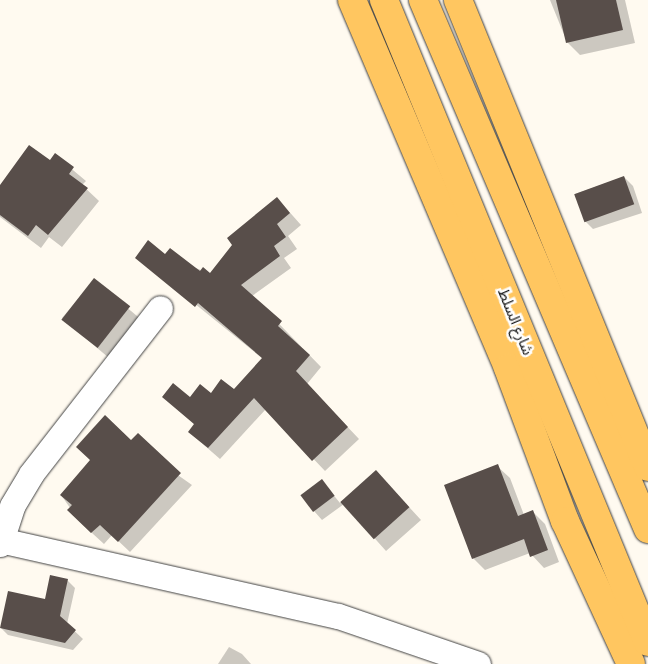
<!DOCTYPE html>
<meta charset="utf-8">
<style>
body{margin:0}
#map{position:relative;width:648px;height:664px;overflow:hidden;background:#fffaf0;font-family:"Roboto Serif","Noto Sans Arabic",serif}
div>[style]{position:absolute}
.shadow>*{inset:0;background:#0003;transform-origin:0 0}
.building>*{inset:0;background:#584e4a;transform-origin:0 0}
.roads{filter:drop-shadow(0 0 1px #424242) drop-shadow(0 0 1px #424242)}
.minor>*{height:25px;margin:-12.5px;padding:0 12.5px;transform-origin:12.5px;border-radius:12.5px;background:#fff}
.primary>*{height:28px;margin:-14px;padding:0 14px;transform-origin:14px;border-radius:14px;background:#ffc660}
span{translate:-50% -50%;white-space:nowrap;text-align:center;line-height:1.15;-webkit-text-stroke:5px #fff;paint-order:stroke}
.street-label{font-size:15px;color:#0f0f0f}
</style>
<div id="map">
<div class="shadow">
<i style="clip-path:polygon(550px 0,625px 0,635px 43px,580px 55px,567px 42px)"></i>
<i style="clip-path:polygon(55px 155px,86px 181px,82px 185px,99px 201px,62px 247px,49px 237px,41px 248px,0 217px,0 187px,50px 162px)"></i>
<i style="clip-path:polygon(624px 177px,633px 186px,642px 213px,593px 229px,585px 221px,575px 194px)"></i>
<i style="clip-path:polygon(277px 198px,301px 225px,288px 236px,297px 249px,284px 258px,291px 268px,252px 296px,321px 367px,307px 384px,359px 439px,325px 471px,266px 409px,220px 459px,189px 432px,195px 425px,164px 397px,190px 398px,234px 391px,263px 359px,137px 257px,165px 256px,211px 274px)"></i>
<i style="left:94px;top:280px;width:62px;height:50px;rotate:40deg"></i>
<i style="clip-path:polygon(131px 442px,192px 485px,130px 552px,112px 535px,104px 544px,80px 522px,61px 495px)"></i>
<i style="clip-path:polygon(497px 466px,510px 478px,524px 515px,533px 512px,545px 524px,559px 562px,544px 568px,530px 553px,485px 570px,473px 558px)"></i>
<i style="clip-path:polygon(376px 471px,421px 520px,386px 551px,344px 504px,322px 520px,314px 511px,322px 481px,340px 503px)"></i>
<i style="clip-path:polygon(67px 580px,75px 588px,67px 624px,83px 639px,73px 650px,8px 635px,1px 628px,46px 601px)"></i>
<i style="clip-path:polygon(229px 647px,242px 654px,251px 664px,218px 664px)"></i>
</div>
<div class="building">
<i style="clip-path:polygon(556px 0,616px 0,623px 30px,566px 43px)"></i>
<i style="clip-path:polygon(29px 145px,50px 160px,55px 153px,74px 167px,69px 174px,88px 188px,48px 235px,36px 225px,28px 236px,0 215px,0 185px)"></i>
<i style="left:624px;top:176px;width:30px;height:53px;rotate:70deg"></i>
<i style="clip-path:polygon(277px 197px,290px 213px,277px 224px,286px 237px,274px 246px,280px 256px,241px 285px,282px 321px,278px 326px,310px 355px,296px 371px,348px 427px,312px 461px,254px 398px,208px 448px,188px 432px,194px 424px,162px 397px,173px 383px,190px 397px,200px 384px,211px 393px,221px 379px,234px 389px,262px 358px,198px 303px,195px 307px,135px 258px,148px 240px,165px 254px,170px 248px,200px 271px,203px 267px,210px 273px,232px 245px,227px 238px)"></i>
<i style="left:94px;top:278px;width:46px;height:53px;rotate:38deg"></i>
<i style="clip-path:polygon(105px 415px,131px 440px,138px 433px,181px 473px,118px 542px,100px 525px,91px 533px,67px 510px,72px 505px,60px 495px,90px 460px,76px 447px)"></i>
<i style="clip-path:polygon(498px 464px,518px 516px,533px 510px,548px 550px,530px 557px,524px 539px,472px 559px,444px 485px)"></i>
<i style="left:376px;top:470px;width:50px;height:48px;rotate:48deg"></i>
<i style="left:322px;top:479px;width:21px;height:27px;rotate:53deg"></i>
<i style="clip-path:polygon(50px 575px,68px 579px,60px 616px,76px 630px,65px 643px,0 628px,8px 591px,45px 599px)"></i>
</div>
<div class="roads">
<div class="minor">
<i style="left:0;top:540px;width:346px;rotate:12.7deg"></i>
<i style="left:338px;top:616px;width:148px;rotate:18.9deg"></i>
<i style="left:0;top:544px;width:40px;rotate:-72deg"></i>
<i style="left:12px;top:506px;width:37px;rotate:-59deg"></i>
<i style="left:31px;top:474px;width:210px;rotate:-52.1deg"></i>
</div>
<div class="primary">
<i style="left:352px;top:0;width:400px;rotate:67deg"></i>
<i style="left:508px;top:368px;width:163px;rotate:69.6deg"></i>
<i style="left:565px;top:521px;width:157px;rotate:65.2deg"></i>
<i style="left:384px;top:0;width:694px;rotate:67.65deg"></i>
<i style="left:423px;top:0;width:575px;rotate:66.96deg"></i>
<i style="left:458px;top:0;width:504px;rotate:67.86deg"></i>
</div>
</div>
<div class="street-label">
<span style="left:515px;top:322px;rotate:68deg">شارع السلط</span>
</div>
</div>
